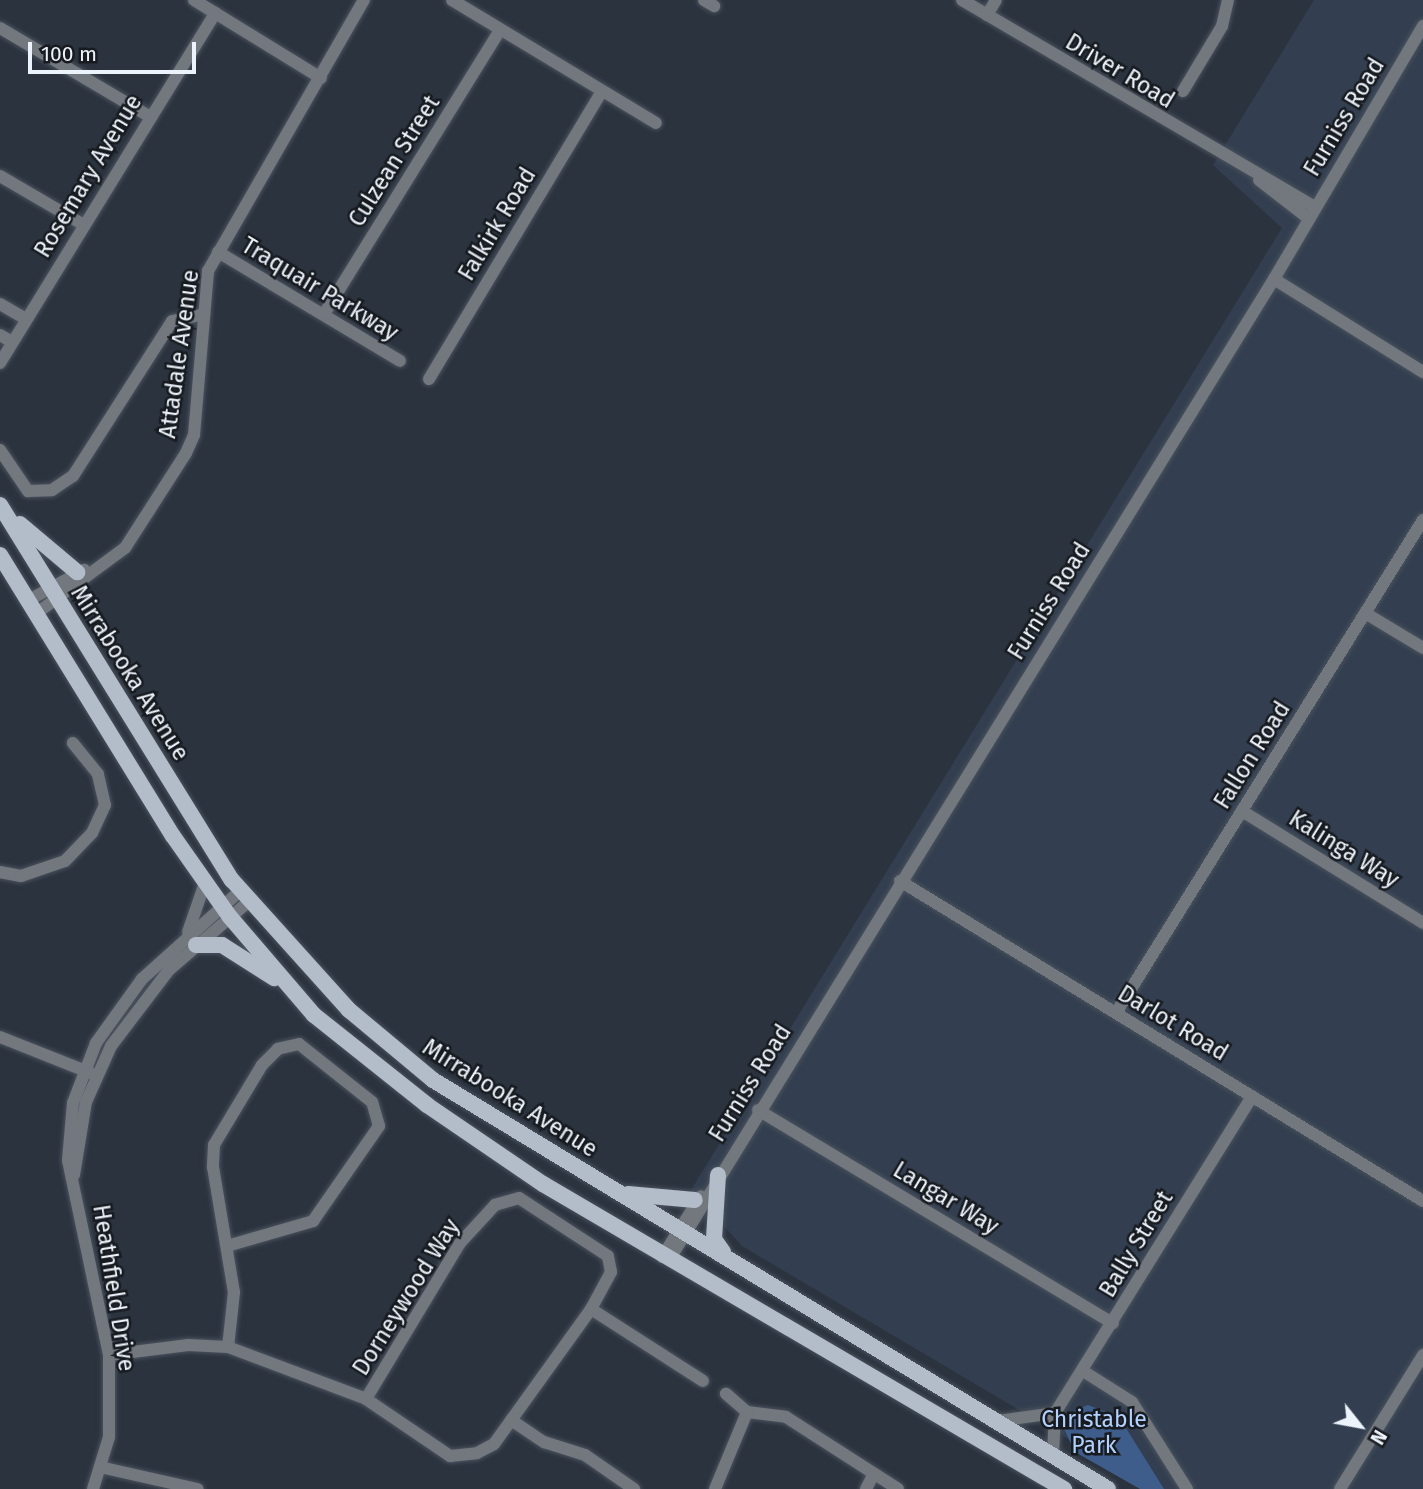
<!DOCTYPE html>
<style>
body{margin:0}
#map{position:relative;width:1423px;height:1489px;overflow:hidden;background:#2b333f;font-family:"Fira Sans",sans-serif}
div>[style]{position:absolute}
.built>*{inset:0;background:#333f50}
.green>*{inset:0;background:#3f5d8a}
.roads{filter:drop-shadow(0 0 2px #4a525d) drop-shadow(0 0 2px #4a525d)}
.minor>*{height:12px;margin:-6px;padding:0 6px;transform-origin:6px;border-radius:6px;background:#73777e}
.major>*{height:16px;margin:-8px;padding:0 8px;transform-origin:8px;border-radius:8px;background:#b3bcc9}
span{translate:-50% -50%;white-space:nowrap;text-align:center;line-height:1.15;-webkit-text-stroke:5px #171b20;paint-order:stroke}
.street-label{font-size:23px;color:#edf3fb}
.park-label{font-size:23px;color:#b3d1fd}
.north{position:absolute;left:1325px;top:1391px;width:70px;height:70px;-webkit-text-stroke:5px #171b20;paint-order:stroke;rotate:121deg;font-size:19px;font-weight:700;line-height:28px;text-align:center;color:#edf3fb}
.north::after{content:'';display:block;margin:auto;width:24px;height:32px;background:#edf3fb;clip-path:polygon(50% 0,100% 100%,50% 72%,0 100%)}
.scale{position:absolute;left:28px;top:42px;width:168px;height:32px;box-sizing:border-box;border:4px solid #edf3fb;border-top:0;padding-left:9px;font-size:21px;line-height:24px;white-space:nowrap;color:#edf3fb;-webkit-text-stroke:5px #171b20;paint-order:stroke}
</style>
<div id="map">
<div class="built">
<i style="clip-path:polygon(1314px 0,1423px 0,1423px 1489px,1153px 1489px,742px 1246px,691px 1190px,1282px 228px,1213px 165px)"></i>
</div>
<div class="green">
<i style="clip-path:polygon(1088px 1405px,1119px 1417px,1164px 1489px,1140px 1489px,1075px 1452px,1064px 1429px,1075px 1410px)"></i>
</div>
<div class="roads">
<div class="minor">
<i style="left:194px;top:0;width:149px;rotate:31.6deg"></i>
<i style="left:452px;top:0;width:238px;rotate:31.1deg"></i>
<i style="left:704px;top:0;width:12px;rotate:31deg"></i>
<i style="left:962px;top:0;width:409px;rotate:30.4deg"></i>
<i style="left:987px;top:15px;width:17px;rotate:-59deg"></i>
<i style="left:0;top:28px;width:173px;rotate:30.6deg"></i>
<i style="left:1183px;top:91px;width:76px;rotate:-59deg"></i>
<i style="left:1222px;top:26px;width:27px;rotate:-77deg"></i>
<i style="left:0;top:176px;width:95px;rotate:30.3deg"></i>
<i style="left:1259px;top:180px;width:62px;rotate:37.8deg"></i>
<i style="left:218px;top:252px;width:212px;rotate:30.9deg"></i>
<i style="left:1274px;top:279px;width:176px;rotate:32deg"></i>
<i style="left:0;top:304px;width:30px;rotate:30deg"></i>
<i style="left:324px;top:314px;width:334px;rotate:-58.2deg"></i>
<i style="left:0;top:335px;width:14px;rotate:30deg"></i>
<i style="left:0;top:363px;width:411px;rotate:-58.4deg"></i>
<i style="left:429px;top:379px;width:336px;rotate:-59deg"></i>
<i style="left:0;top:450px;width:50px;rotate:55.7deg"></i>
<i style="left:28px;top:491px;width:24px;rotate:-2deg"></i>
<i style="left:52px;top:490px;width:25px;rotate:-34deg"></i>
<i style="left:73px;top:476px;width:184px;rotate:-57.4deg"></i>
<i style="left:172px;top:321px;width:33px;rotate:-12deg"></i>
<i style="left:29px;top:600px;width:63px;rotate:-28.6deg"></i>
<i style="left:37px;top:613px;width:109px;rotate:-36.5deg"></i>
<i style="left:125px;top:548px;width:113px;rotate:-57.3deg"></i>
<i style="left:186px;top:453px;width:20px;rotate:-66deg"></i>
<i style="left:194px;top:435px;width:165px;rotate:-85.1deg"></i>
<i style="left:208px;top:271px;width:313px;rotate:-60.1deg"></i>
<i style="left:1365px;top:613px;width:68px;rotate:31.1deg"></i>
<i style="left:1242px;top:811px;width:213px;rotate:31.7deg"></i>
<i style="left:0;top:872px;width:21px;rotate:11deg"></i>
<i style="left:21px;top:876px;width:46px;rotate:-18.8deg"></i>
<i style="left:65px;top:861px;width:39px;rotate:-46deg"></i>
<i style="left:92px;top:833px;width:31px;rotate:-65deg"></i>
<i style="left:105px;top:805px;width:32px;rotate:-103deg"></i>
<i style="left:98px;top:774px;width:40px;rotate:-129deg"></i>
<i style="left:900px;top:881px;width:613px;rotate:31.46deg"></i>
<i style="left:188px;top:932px;width:52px;rotate:-70.9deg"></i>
<i style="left:1116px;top:1013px;width:581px;rotate:-58.09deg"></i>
<i style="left:0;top:1037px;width:98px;rotate:21.6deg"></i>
<i style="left:758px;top:1110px;width:414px;rotate:31deg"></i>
<i style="left:74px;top:1175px;width:74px;rotate:-80.7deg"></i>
<i style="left:86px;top:1102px;width:61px;rotate:-65.9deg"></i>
<i style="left:111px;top:1046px;width:96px;rotate:-52.7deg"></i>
<i style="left:169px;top:970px;width:104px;rotate:-40.7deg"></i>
<i style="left:227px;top:1246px;width:90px;rotate:-16.2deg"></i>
<i style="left:313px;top:1221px;width:116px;rotate:-55.2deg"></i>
<i style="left:379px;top:1126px;width:25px;rotate:-106deg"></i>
<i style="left:372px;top:1102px;width:93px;rotate:-141.5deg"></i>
<i style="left:299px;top:1044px;width:22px;rotate:167deg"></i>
<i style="left:278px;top:1049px;width:23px;rotate:135deg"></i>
<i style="left:262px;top:1065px;width:93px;rotate:121deg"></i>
<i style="left:214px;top:1145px;width:22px;rotate:93deg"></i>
<i style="left:213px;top:1167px;width:127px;rotate:80.5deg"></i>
<i style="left:234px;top:1292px;width:55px;rotate:96.2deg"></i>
<i style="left:662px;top:1257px;width:72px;rotate:-57.4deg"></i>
<i style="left:669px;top:1260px;width:1153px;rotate:-58.34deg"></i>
<i style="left:1274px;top:279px;width:294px;rotate:-59.5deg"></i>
<i style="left:591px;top:1309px;width:133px;rotate:32.7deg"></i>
<i style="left:109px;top:1355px;width:80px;rotate:-7.2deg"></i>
<i style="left:188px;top:1345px;width:40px;rotate:2.9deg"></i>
<i style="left:228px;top:1347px;width:147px;rotate:20.6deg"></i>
<i style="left:366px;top:1399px;width:102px;rotate:34.2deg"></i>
<i style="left:450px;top:1456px;width:27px;rotate:-6deg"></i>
<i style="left:477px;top:1453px;width:19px;rotate:-28deg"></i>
<i style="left:494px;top:1444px;width:166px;rotate:-54.3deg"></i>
<i style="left:591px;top:1309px;width:42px;rotate:-61.6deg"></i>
<i style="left:611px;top:1272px;width:16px;rotate:-101deg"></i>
<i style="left:608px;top:1256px;width:106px;rotate:-146.9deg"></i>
<i style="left:519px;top:1198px;width:25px;rotate:164deg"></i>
<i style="left:495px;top:1205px;width:52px;rotate:132.6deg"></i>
<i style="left:460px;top:1243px;width:182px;rotate:121.1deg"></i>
<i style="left:1083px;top:1371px;width:58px;rotate:32.3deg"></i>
<i style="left:1132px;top:1402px;width:103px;rotate:57.7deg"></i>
<i style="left:747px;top:1412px;width:39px;rotate:7deg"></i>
<i style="left:786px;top:1417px;width:133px;rotate:32.7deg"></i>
<i style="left:511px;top:1420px;width:40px;rotate:34deg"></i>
<i style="left:544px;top:1442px;width:43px;rotate:17.6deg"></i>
<i style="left:585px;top:1455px;width:60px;rotate:34.8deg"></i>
<i style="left:998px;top:1421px;width:58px;rotate:-8deg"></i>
<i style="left:1053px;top:1455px;width:42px;rotate:-87.3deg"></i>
<i style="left:1055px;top:1413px;width:373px;rotate:-58.1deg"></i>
<i style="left:100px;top:1467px;width:100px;rotate:12.7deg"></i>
<i style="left:93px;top:1489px;width:54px;rotate:-72.9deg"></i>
<i style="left:109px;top:1437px;width:82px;rotate:-90deg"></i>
<i style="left:109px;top:1355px;width:199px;rotate:-101.9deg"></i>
<i style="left:68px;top:1160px;width:57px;rotate:-85deg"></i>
<i style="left:73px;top:1103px;width:64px;rotate:-69deg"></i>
<i style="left:96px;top:1043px;width:79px;rotate:-54.3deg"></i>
<i style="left:142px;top:979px;width:132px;rotate:-41.9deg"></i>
<i style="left:715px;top:1489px;width:83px;rotate:-67.4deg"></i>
<i style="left:747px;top:1412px;width:28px;rotate:-139deg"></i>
<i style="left:866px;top:1489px;width:16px;rotate:-63deg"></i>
<i style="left:1340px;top:1489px;width:158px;rotate:-58.2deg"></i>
</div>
<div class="major">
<i style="left:0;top:505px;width:441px;rotate:58.3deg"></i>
<i style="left:232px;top:880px;width:175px;rotate:48deg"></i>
<i style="left:349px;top:1010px;width:109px;rotate:39.8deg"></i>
<i style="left:433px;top:1080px;width:789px;rotate:31.21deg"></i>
<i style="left:20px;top:524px;width:75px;rotate:40.1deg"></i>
<i style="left:0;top:555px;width:330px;rotate:58.4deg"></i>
<i style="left:173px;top:836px;width:99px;rotate:54.9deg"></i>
<i style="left:230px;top:917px;width:129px;rotate:49.4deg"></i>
<i style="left:314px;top:1015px;width:144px;rotate:38.5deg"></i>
<i style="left:427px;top:1105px;width:140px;rotate:34.3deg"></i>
<i style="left:543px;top:1184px;width:604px;rotate:30.35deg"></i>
<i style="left:196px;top:945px;width:26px"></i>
<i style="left:222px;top:945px;width:62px;rotate:32.4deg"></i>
<i style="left:718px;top:1175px;width:64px;rotate:93.6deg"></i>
<i style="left:714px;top:1239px;width:16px;rotate:55deg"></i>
<i style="left:628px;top:1194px;width:67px;rotate:5.1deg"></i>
</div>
</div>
<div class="street-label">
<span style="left:1120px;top:71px;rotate:31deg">Driver Road</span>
<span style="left:1344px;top:117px;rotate:-59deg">Furniss Road</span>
<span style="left:394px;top:161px;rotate:-58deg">Culzean Street</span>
<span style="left:88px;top:176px;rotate:-59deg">Rosemary Avenue</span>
<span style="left:497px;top:224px;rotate:-59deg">Falkirk Road</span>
<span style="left:320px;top:289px;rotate:31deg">Traquair Parkway</span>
<span style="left:179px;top:354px;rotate:-82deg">Attadale Avenue</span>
<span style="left:1049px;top:601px;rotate:-58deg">Furniss Road</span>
<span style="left:130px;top:673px;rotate:58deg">Mirrabooka Avenue</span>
<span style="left:1252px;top:755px;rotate:-58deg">Fallon Road</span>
<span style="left:1344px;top:849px;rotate:32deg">Kalinga Way</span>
<span style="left:1173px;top:1023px;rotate:31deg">Darlot Road</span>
<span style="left:750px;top:1083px;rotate:-58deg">Furniss Road</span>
<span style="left:510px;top:1098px;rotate:32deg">Mirrabooka Avenue</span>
<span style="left:946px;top:1198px;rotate:31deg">Langar Way</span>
<span style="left:1136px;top:1244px;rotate:-59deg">Bally Street</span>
<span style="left:114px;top:1288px;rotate:81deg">Heathfield Drive</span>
<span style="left:406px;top:1297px;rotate:-58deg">Dorneywood Way</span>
</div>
<div class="park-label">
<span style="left:1094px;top:1432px">Christable<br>Park</span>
</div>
<div class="north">N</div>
<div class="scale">100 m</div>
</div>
